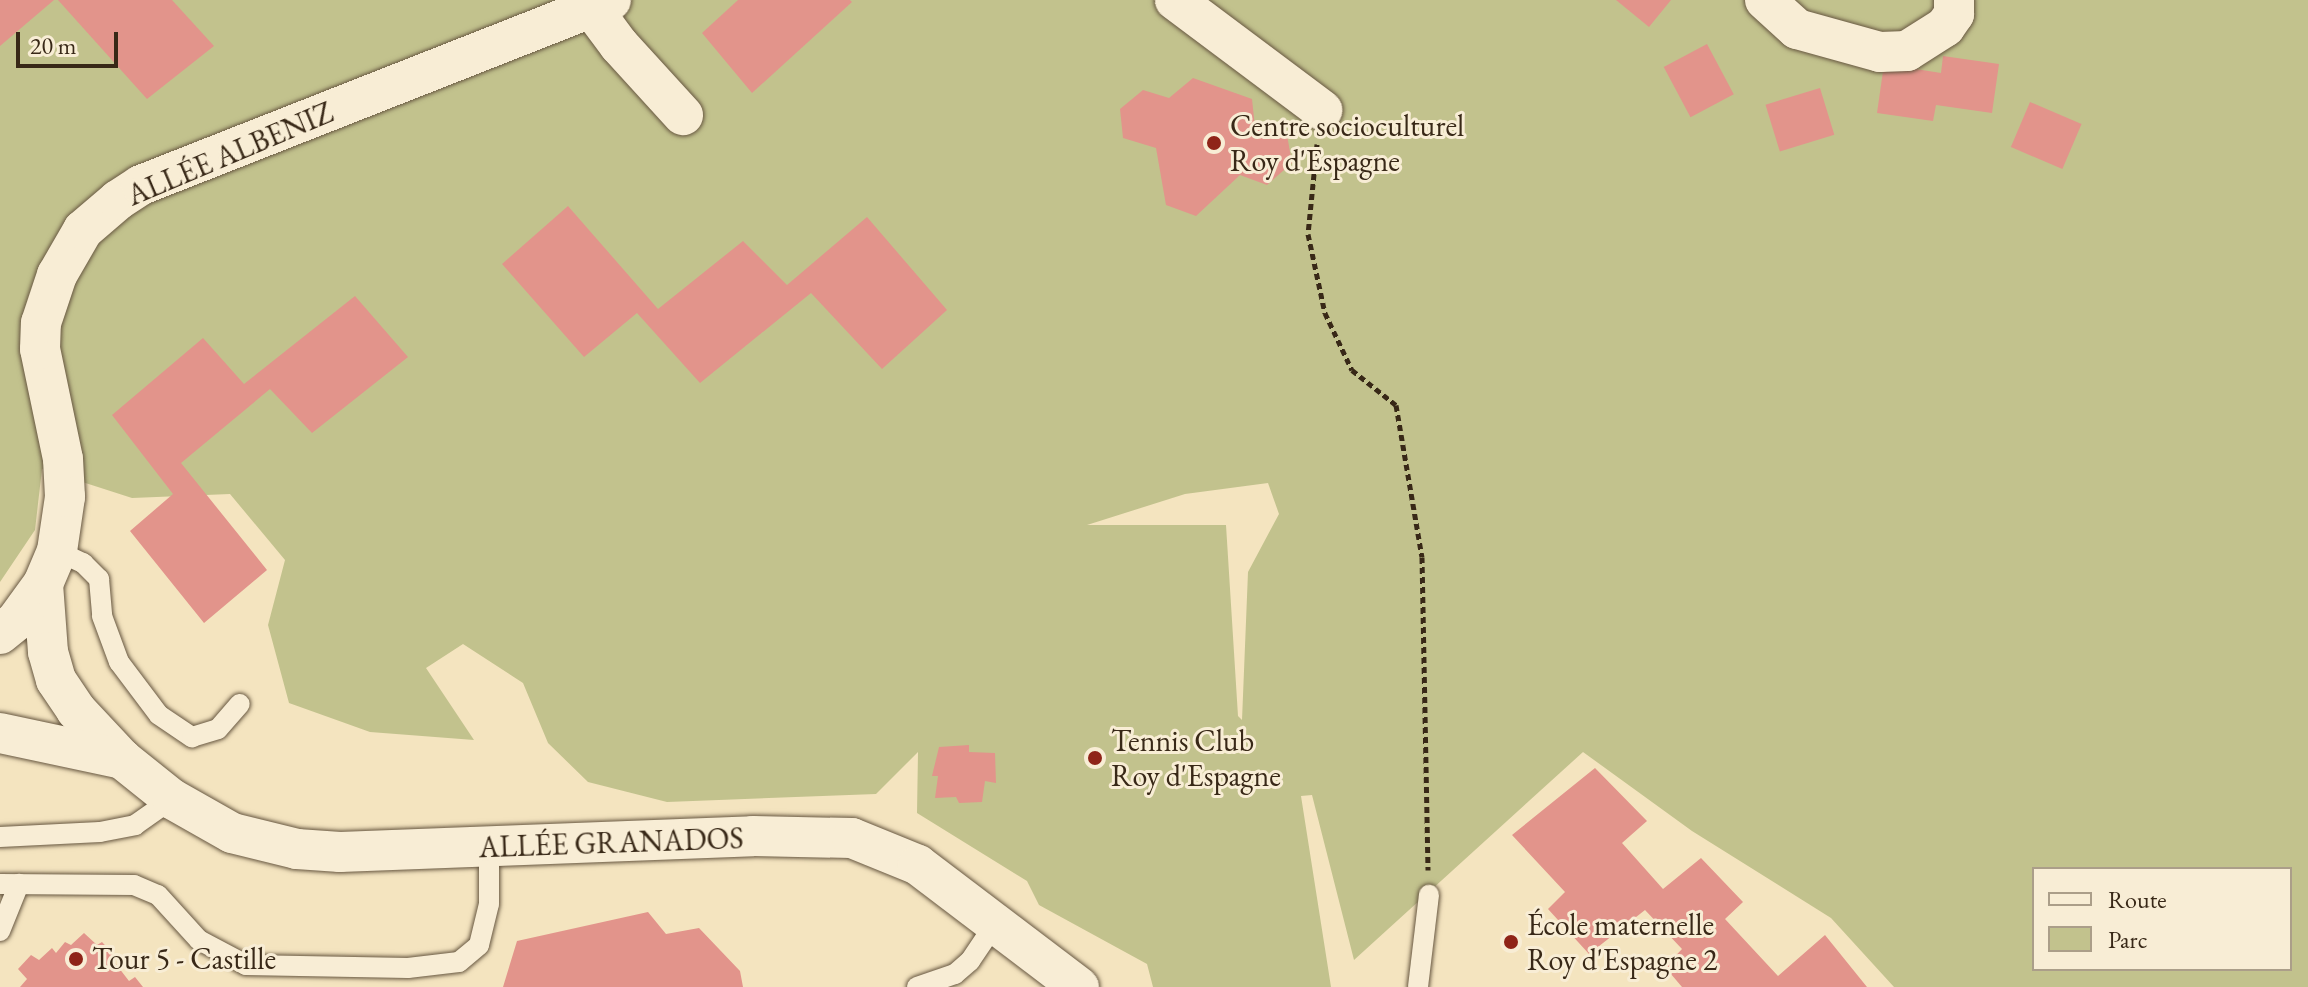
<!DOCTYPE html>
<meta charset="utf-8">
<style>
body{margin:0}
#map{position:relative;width:2308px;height:987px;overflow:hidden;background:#f4e4bf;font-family:"EB Garamond",serif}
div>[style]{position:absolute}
.green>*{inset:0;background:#c2c28d}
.building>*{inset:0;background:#e2948b;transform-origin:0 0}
.path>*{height:5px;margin-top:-2.5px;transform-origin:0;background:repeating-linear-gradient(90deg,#382817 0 6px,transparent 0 10px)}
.roads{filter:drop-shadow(0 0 2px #675741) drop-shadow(0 0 2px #675741)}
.lane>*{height:20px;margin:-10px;padding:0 10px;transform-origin:10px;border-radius:10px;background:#f8edd5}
.street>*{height:40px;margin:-20px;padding:0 20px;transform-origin:20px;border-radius:20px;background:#f8edd5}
.dots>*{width:22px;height:22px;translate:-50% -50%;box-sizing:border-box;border:4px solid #f8edd5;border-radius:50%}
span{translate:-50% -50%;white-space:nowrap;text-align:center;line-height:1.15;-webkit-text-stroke:6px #f8edd5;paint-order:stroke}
.poi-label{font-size:30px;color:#382817}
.left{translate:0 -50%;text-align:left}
.street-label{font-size:30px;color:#382817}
.legend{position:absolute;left:2032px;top:867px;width:260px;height:104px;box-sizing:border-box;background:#f8edd5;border:2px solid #ab9e89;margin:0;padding:10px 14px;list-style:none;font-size:24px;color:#382817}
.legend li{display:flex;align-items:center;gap:16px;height:40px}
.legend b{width:40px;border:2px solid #ab9e89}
.scale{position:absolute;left:16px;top:32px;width:102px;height:36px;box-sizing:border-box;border:4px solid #382817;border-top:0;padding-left:10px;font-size:24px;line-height:28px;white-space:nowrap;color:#382817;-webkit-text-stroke:6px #f8edd5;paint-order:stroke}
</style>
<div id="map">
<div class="green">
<i style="clip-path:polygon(evenodd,0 0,2308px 0,2308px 987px,1894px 987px,1831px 918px,1692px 831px,1583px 752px,1354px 960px,1312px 795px,1301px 796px,1331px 987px,1153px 987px,1147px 964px,1039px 905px,1027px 881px,917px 813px,918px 752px,876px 794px,667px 802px,588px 782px,548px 743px,523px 683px,463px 644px,426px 668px,474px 740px,370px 732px,289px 703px,268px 625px,285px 560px,230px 494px,132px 498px,42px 469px,35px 530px,0 582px,0 0,1268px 483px,1279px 514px,1248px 572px,1242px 720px,1238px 716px,1226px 525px,1087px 525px,1185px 494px,1268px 483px,0 0,2034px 869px,2290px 869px,2290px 969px,2034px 969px,2034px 869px)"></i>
</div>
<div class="building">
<i style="clip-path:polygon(0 0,54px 0,0 46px)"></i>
<i style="clip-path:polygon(58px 0,172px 0,214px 46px,147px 99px)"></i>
<i style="clip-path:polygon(738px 0,850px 0,852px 2px,752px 93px,702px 33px)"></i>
<i style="clip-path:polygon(1616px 0,1671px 0,1649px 27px)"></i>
<i style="left:1707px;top:44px;width:57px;height:49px;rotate:62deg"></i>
<i style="clip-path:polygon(1943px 56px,1999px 64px,1992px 113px,1936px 105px,1933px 121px,1877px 113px,1884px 64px,1941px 73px)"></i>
<i style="clip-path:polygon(1193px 78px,1252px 99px,1255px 127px,1287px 135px,1292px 163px,1267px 185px,1240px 175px,1196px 216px,1166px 205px,1156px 148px,1123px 138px,1120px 109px,1143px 90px,1169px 98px)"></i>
<i style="left:1820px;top:88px;width:49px;height:57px;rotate:73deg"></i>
<i style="left:2030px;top:102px;width:56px;height:49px;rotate:23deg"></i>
<i style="clip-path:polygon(568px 206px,658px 309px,743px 241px,787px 285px,867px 217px,947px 310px,882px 369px,811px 293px,700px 383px,637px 313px,584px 357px,502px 264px)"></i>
<i style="clip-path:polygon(355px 296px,408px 357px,312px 433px,270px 389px,181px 463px,267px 570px,204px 623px,130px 531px,173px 494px,112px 415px,203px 338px,244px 384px)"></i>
<i style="clip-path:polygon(969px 745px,969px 752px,995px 753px,996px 783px,985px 781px,982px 802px,959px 803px,956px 797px,935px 798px,938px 776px,932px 776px,939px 747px)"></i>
<i style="clip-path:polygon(1595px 768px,1647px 821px,1622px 843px,1663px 889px,1701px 858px,1743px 902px,1725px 919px,1778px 976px,1825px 935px,1867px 987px,1682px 987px,1665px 967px,1682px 949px,1645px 910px,1589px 954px,1548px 909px,1565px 892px,1512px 835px)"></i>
<i style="clip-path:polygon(648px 912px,666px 934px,699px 928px,740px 971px,743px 987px,503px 987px,517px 941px)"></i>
<i style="clip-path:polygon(84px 933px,97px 945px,102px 942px,115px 956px,112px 959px,129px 981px,135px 977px,143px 987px,20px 987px,27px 979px,18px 969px,31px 955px,39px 960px,52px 948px,56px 953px,65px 942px,71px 945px)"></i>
</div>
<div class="path">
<i style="left:1317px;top:144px;width:90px;rotate:95.7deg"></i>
<i style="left:1308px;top:234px;width:81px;rotate:77.9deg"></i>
<i style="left:1325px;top:313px;width:63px;rotate:64.7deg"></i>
<i style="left:1352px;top:370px;width:56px;rotate:38.5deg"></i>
<i style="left:1396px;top:405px;width:154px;rotate:80.3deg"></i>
<i style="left:1422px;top:557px;width:313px;rotate:88.9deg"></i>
</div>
<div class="roads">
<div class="lane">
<i style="left:57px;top:551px;width:29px;rotate:25deg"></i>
<i style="left:83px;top:563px;width:23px;rotate:45deg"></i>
<i style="left:99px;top:579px;width:37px;rotate:85deg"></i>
<i style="left:102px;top:616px;width:49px;rotate:69.7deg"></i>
<i style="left:119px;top:662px;width:66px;rotate:53deg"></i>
<i style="left:159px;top:715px;width:40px;rotate:34deg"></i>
<i style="left:192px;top:737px;width:27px;rotate:-17deg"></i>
<i style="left:218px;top:729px;width:33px;rotate:-49deg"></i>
<i style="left:0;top:837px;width:100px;rotate:-2.9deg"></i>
<i style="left:100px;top:832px;width:36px;rotate:-11deg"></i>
<i style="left:135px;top:825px;width:45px;rotate:-35.1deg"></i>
<i style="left:0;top:884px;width:134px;rotate:0.4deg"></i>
<i style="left:134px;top:885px;width:26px;rotate:23deg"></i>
<i style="left:158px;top:895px;width:61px;rotate:47.7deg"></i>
<i style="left:199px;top:940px;width:53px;rotate:28deg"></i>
<i style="left:246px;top:965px;width:162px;rotate:1.1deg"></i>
<i style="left:408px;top:968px;width:51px;rotate:-6.7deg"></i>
<i style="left:459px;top:962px;width:26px;rotate:-40deg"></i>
<i style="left:479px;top:945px;width:42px;rotate:-76.3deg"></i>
<i style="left:489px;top:904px;width:55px;rotate:-90deg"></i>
<i style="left:0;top:931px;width:51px;rotate:-68deg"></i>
<i style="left:917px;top:987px;width:40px;rotate:-18.9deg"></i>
<i style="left:955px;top:974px;width:20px;rotate:-41deg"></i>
<i style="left:970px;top:961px;width:45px;rotate:-56deg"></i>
<i style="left:1418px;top:987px;width:93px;rotate:-83.2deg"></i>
</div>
<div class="street">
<i style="left:1175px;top:0;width:184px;rotate:36.8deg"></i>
<i style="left:1765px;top:0;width:43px;rotate:42.2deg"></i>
<i style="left:1797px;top:29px;width:86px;rotate:15.5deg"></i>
<i style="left:1880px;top:52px;width:27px;rotate:-2deg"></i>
<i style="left:1907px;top:51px;width:45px;rotate:-32.3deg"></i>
<i style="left:1945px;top:27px;width:16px;rotate:-55deg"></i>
<i style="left:1954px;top:14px;width:14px;rotate:-90deg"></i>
<i style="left:593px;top:10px;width:44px;rotate:53.4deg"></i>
<i style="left:619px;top:45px;width:95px;rotate:47.6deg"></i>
<i style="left:43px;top:584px;width:68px;rotate:85.8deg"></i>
<i style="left:48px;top:652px;width:29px;rotate:74deg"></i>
<i style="left:56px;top:680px;width:36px;rotate:56deg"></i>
<i style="left:76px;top:710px;width:67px;rotate:46.8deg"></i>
<i style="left:122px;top:759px;width:64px;rotate:38.7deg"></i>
<i style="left:172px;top:799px;width:69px;rotate:29.5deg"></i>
<i style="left:232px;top:833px;width:67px;rotate:13.8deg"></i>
<i style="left:297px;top:849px;width:43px;rotate:4deg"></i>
<i style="left:340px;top:852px;width:413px;rotate:-2.2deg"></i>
<i style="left:753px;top:836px;width:99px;rotate:1.2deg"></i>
<i style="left:852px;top:838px;width:71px;rotate:22.2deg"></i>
<i style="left:918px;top:865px;width:202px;rotate:37.2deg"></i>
<i style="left:0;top:634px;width:21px;rotate:-39deg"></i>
<i style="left:16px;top:621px;width:46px;rotate:-53.9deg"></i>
<i style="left:43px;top:584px;width:36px;rotate:-67deg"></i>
<i style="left:57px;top:551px;width:55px;rotate:-81.6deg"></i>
<i style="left:65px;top:497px;width:38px;rotate:-93deg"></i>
<i style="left:63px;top:459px;width:112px;rotate:-101.8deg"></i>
<i style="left:40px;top:349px;width:26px;rotate:-88deg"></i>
<i style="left:41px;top:323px;width:51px;rotate:-71.6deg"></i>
<i style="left:57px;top:275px;width:52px;rotate:-60deg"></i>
<i style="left:83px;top:230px;width:46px;rotate:-40.6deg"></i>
<i style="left:118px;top:200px;width:27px;rotate:-33deg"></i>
<i style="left:141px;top:185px;width:505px;rotate:-21.49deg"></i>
<i style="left:0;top:733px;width:125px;rotate:12deg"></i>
</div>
</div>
<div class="dots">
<i style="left:1214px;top:143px;background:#8f2418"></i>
<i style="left:1095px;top:758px;background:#8f2418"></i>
<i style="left:1511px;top:942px;background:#8f2418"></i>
<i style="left:76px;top:959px;background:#8f2418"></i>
</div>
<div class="poi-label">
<span class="left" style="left:1230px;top:143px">Centre socioculturel<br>Roy d'Espagne</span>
<span class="left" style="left:1111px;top:758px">Tennis Club<br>Roy d'Espagne</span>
<span class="left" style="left:1527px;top:942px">École maternelle<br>Roy d'Espagne 2</span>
<span class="left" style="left:92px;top:959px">Tour 5 - Castille</span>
</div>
<div class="street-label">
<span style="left:230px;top:154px;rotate:-23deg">ALLÉE ALBENIZ</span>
<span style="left:611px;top:843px;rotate:-2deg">ALLÉE GRANADOS</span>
</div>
<ul class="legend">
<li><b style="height:10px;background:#f8edd5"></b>Route</li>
<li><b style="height:22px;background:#c2c28d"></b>Parc</li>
</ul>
<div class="scale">20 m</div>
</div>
